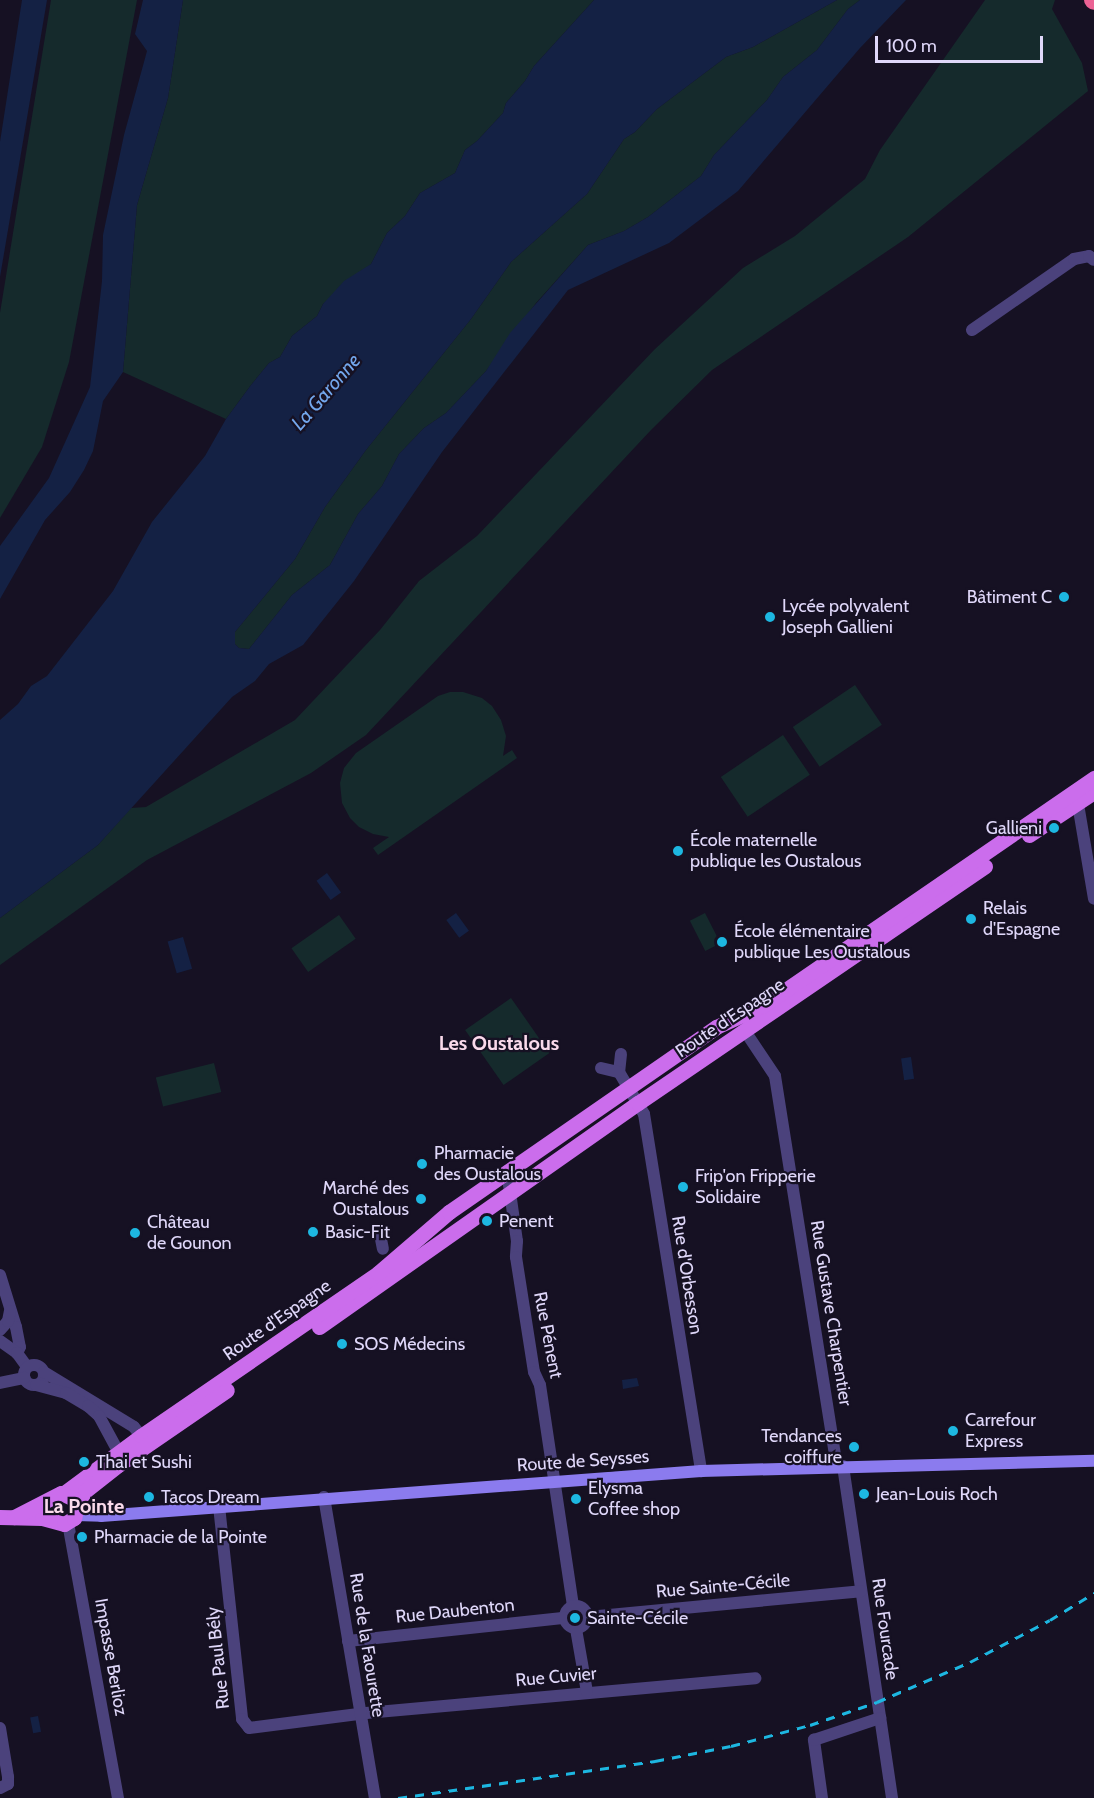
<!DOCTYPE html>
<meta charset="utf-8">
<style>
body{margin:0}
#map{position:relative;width:1094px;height:1798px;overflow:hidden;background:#161123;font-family:Cabin,sans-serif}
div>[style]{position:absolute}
.green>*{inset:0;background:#152a2c;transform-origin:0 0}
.water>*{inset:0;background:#142144;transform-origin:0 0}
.minor>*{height:12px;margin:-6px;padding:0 6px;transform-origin:6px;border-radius:6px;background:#4b427c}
.minor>.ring{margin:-6px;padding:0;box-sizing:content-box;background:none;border:12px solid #4b427c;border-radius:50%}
.tertiary>*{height:12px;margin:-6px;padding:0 6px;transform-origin:6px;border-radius:6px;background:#4b427c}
.secondary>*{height:12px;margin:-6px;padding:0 6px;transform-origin:6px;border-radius:6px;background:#8b7bee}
.primary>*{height:15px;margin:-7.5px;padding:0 7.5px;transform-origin:7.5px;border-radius:7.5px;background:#cb6dec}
.motorway>*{height:18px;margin:-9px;padding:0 9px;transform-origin:9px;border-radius:9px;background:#eb6294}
.rail>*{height:3px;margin-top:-1.5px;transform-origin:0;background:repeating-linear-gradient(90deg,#1db7e1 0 9px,transparent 0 17px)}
.dots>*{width:16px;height:16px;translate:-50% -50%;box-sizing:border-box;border:3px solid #161123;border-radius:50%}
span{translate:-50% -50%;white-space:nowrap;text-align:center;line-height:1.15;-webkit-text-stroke:4.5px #161123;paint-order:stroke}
.poi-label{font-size:18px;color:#e0d8fa}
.right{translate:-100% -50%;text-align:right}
.left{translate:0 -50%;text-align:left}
.street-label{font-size:18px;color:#e0d8fa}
.water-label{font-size:20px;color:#73a7ed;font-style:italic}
.neighbourhood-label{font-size:20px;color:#fadaeb;font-weight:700}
.scale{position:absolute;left:875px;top:36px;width:168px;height:27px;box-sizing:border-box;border:3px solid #e0d8fa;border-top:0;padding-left:8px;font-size:18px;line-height:21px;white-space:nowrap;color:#e0d8fa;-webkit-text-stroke:4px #161123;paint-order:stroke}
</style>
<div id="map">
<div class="green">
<i style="clip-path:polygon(51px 0,137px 0,69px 362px,42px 447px,0 518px,0 313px)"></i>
<i style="clip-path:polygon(183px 0,594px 0,534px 66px,525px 81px,506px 103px,503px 113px,477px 141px,465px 150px,455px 173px,420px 193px,405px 216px,387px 233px,371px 264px,323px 304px,317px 316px,292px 336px,280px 357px,269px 363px,251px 385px,226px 419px,123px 372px,137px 205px,168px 98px)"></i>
<i style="clip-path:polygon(837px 0,860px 0,848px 9px,817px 50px,783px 77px,767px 100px,714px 155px,701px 176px,648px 217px,624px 231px,588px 245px,536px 303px,486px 371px,446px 413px,424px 428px,399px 454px,382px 486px,358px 514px,330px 565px,292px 595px,249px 649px,239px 648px,235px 644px,235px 632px,295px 559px,325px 507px,366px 450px,471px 319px,511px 262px,587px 194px,624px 139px,635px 132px,657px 109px,726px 57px,753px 47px)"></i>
<i style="clip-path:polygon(985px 0,1055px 0,1052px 9px,1082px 63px,1088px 91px,908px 237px,712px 370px,651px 430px,366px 735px,311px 773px,147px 860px,0 965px,0 918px,98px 845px,131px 808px,146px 807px,295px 720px,380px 630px,419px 581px,477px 536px,655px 349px,743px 268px,795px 236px,865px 179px,880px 150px)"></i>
<i style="left:855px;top:685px;width:48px;height:75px;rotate:56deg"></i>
<i style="clip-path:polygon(450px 692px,463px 692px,482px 698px,492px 706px,501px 720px,506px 736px,503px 756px,512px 750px,517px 758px,378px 855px,373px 848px,389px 837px,373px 834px,359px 827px,350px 818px,342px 803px,340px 783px,344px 768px,356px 753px,438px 696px)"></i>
<i style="left:783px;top:735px;width:48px;height:75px;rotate:56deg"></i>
<i style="left:705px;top:913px;width:34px;height:17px;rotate:63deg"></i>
<i style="left:339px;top:915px;width:29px;height:58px;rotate:55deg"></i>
<i style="left:511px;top:998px;width:67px;height:56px;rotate:55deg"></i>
<i style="left:214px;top:1063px;width:30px;height:60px;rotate:76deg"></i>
</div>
<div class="water">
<i style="clip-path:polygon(22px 0,47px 0,0 277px,0 142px)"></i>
<i style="clip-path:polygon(143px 0,183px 0,168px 98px,137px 205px,123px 372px,103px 401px,93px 451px,84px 470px,70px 492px,45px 520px,0 599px,0 546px,49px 478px,90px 387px,102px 281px,103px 235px,124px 135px,147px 51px,135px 34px)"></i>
<i style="clip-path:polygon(594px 0,837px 0,753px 47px,726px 57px,657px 109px,635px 132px,624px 139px,587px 194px,511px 262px,471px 319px,366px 450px,325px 507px,295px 559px,235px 632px,235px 644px,239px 648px,249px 649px,292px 595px,330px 565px,358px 514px,382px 486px,399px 454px,424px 428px,446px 413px,486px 371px,510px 333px,588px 245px,624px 231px,648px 217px,701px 176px,714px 155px,767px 100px,783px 77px,817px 50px,848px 9px,860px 0,906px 0,860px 48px,738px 191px,669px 243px,568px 290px,442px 452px,354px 581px,303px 645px,269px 664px,255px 681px,232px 697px,98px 845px,0 918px,0 720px,18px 704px,31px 686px,47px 676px,113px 591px,152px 522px,205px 456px,226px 419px,251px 385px,269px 363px,280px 357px,292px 336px,317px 316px,323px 304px,344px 281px,371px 264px,387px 233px,405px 216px,420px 193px,455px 173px,465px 150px,477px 141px,503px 113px,506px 103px,525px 81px,534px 66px)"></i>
<i style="left:327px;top:873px;width:24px;height:13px;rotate:54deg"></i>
<i style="left:456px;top:913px;width:22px;height:12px;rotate:54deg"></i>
<i style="left:183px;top:937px;width:33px;height:16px;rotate:74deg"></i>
<i style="left:911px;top:1057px;width:22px;height:10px;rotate:82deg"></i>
<i style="clip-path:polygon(637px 1378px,639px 1386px,623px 1389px,622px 1380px)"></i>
<i style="left:38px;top:1716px;width:16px;height:8px;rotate:79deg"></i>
</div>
<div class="minor">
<i style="left:972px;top:330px;width:124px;rotate:-34.8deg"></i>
<i style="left:1074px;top:259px;width:15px;rotate:-11deg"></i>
<i style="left:1089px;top:256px;width:6px;rotate:39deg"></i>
<i style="left:1074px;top:798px;width:7px;rotate:56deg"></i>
<i style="left:1078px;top:804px;width:96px;rotate:80.4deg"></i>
<i style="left:745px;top:1031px;width:54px;rotate:56.3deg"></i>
<i style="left:775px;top:1076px;width:395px;rotate:81deg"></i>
<i style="left:621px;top:1054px;width:18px;rotate:96deg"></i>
<i style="left:619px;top:1072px;width:49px;rotate:59.2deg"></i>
<i style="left:644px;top:1114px;width:362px;rotate:80.9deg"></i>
<i style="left:601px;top:1068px;width:18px;rotate:13deg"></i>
<i style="left:507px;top:1171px;width:71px;rotate:81.9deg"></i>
<i style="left:517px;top:1241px;width:16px;rotate:94deg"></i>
<i style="left:516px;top:1257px;width:116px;rotate:81.1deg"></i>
<i style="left:534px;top:1372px;width:14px;rotate:65deg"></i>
<i style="left:540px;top:1385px;width:223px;rotate:81.5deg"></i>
<i style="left:380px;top:1234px;width:15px;rotate:79deg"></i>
<i style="left:0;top:1275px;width:54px;rotate:72.9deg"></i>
<i style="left:16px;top:1327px;width:20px;rotate:79deg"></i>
<i style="left:20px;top:1347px;width:7px;rotate:117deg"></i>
<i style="left:0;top:1330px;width:12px;rotate:-48deg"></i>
<i style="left:8px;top:1321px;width:10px;rotate:-79deg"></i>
<i style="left:0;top:1341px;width:21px;rotate:35deg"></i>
<i style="left:17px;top:1353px;width:17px;rotate:54deg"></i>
<i class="ring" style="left:24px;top:1365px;width:8px;height:8px"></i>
<i style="left:44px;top:1372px;width:105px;rotate:31.4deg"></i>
<i style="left:134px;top:1427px;width:11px;rotate:52deg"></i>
<i style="left:141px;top:1436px;width:8px;rotate:76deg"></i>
<i style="left:0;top:1383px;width:25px;rotate:-12deg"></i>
<i style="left:36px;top:1385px;width:31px;rotate:15deg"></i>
<i style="left:66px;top:1393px;width:26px;rotate:31deg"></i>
<i style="left:88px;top:1406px;width:15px;rotate:42deg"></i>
<i style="left:99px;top:1416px;width:42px;rotate:61.6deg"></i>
<i style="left:119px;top:1453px;width:9px;rotate:36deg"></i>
<i style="left:843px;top:1466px;width:336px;rotate:81.6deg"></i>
<i style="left:219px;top:1506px;width:214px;rotate:83.8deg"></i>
<i style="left:242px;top:1719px;width:11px;rotate:52deg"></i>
<i style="left:249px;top:1728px;width:118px;rotate:-7.3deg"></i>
<i style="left:366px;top:1713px;width:391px;rotate:-5.1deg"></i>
<i style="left:68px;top:1523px;width:280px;rotate:79.7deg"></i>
<i class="ring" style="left:565px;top:1606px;width:10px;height:10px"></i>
<i style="left:588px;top:1617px;width:274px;rotate:-5.4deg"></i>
<i style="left:576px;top:1629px;width:64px;rotate:80.1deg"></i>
<i style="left:348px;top:1641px;width:218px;rotate:-6.1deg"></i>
<i style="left:0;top:1728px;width:50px;rotate:80.7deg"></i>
<i style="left:8px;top:1777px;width:7px;rotate:90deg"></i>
<i style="left:8px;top:1784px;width:9px;rotate:153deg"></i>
<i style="left:822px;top:1798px;width:59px;rotate:-97.9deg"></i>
<i style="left:814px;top:1740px;width:70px;rotate:-18.4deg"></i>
</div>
<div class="tertiary">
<i style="left:324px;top:1497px;width:305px;rotate:80.4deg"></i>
</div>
<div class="secondary">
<i style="left:76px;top:1515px;width:25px;rotate:2deg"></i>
<i style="left:101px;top:1516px;width:602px;rotate:-4.29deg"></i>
<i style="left:701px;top:1471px;width:393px;rotate:-1.5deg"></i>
</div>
<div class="primary">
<i style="left:1029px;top:835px;width:78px;rotate:-33.5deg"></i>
<i style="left:319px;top:1327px;width:390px;rotate:-35.1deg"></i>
<i style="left:638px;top:1103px;width:420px;rotate:-34.3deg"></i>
<i style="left:64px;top:1493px;width:96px;rotate:-36.5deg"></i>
<i style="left:141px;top:1436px;width:288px;rotate:-34.5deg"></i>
<i style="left:378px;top:1273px;width:94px;rotate:-40.7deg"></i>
<i style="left:449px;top:1212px;width:325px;rotate:-34.7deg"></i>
<i style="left:716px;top:1027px;width:51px;rotate:-24.5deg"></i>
<i style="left:762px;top:1006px;width:30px;rotate:-34deg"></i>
<i style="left:787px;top:989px;width:373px;rotate:-34.5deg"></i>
<i style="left:76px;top:1504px;width:16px;rotate:-55deg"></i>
<i style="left:85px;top:1491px;width:42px;rotate:-38.2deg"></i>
<i style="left:118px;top:1465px;width:132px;rotate:-34.5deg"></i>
<i style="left:0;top:1517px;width:42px;rotate:1.4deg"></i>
<i style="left:42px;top:1518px;width:23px;rotate:15deg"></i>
<i style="left:64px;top:1524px;width:12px;rotate:-31deg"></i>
<i style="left:74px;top:1518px;width:11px;rotate:-75deg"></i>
<i style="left:77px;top:1507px;width:9px;rotate:-111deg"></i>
<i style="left:74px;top:1499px;width:14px;rotate:-155deg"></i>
<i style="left:61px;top:1493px;width:53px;rotate:152.9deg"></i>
</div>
<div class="motorway">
<i style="left:1093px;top:0;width:1px;rotate:45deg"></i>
</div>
<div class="rail">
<i style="left:398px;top:1798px;width:260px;rotate:-8.2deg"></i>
<i style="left:655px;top:1761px;width:77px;rotate:-11.2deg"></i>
<i style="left:731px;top:1746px;width:82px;rotate:-14.9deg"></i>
<i style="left:810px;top:1725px;width:71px;rotate:-18.9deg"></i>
<i style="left:877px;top:1702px;width:101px;rotate:-23.3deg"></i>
<i style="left:970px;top:1662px;width:90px;rotate:-27.7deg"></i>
<i style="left:1050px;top:1620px;width:52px;rotate:-31.5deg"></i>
</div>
<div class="dots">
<i style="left:1064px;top:597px;background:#1db7e1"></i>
<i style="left:770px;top:617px;background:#1db7e1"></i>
<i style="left:1054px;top:828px;background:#1db7e1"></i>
<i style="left:678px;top:851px;background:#1db7e1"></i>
<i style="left:971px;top:919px;background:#1db7e1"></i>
<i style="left:722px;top:942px;background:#1db7e1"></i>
<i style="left:422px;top:1164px;background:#1db7e1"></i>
<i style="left:683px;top:1187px;background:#1db7e1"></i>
<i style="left:421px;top:1199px;background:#1db7e1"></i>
<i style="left:487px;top:1221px;background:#1db7e1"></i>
<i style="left:313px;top:1232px;background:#1db7e1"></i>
<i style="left:135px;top:1233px;background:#1db7e1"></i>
<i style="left:342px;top:1344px;background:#1db7e1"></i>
<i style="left:953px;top:1431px;background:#1db7e1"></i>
<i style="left:854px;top:1447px;background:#1db7e1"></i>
<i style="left:84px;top:1462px;background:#1db7e1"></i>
<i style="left:864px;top:1494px;background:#1db7e1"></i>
<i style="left:149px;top:1497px;background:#1db7e1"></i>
<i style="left:576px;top:1499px;background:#1db7e1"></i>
<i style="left:82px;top:1537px;background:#1db7e1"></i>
<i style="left:575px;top:1618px;background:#1db7e1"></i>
</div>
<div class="poi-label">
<span class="right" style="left:1052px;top:597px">Bâtiment C</span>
<span class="left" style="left:782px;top:617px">Lycée polyvalent<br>Joseph Gallieni</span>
<span class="right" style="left:1042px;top:828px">Gallieni</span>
<span class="left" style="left:690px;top:851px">École maternelle<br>publique les Oustalous</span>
<span class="left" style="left:983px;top:919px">Relais<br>d'Espagne</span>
<span class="left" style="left:734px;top:942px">École élémentaire<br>publique Les Oustalous</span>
<span class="left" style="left:434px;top:1164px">Pharmacie<br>des Oustalous</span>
<span class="left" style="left:695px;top:1187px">Frip'on Fripperie<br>Solidaire</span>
<span class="right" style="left:409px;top:1199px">Marché des<br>Oustalous</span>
<span class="left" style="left:499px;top:1221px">Penent</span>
<span class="left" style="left:147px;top:1233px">Château<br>de Gounon</span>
<span class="left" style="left:325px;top:1232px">Basic-Fit</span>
<span class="left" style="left:354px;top:1344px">SOS Médecins</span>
<span class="left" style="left:965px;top:1431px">Carrefour<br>Express</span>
<span class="right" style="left:842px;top:1447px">Tendances<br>coiffure</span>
<span class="left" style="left:96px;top:1462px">Thai et Sushi</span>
<span class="left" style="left:588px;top:1499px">Elysma<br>Coffee shop</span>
<span class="left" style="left:876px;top:1494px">Jean-Louis Roch</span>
<span class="left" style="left:161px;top:1497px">Tacos Dream</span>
<span class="left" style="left:94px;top:1537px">Pharmacie de la Pointe</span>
<span class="left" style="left:587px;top:1618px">Sainte-Cécile</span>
</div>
<div class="street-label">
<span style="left:730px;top:1018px;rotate:-34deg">Route d'Espagne</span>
<span style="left:687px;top:1275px;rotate:81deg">Rue d'Orbesson</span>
<span style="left:831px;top:1313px;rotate:81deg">Rue Gustave Charpentier</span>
<span style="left:277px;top:1320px;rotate:-35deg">Route d'Espagne</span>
<span style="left:548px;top:1335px;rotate:79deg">Rue Pénent</span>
<span style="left:583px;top:1461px;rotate:-4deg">Route de Seysses</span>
<span style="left:723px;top:1586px;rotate:-5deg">Rue Sainte-Cécile</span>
<span style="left:455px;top:1611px;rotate:-6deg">Rue Daubenton</span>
<span style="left:885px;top:1629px;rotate:82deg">Rue Fourcade</span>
<span style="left:367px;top:1645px;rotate:81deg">Rue de la Faourette</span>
<span style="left:111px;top:1657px;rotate:80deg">Impasse Berlioz</span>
<span style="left:218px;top:1658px;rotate:-96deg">Rue Paul Bély</span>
<span style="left:556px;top:1677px;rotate:-5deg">Rue Cuvier</span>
</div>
<div class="water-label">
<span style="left:326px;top:392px;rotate:-49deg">La Garonne</span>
</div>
<div class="neighbourhood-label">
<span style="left:499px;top:1043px">Les Oustalous</span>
<span style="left:84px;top:1506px">La Pointe</span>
</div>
<div class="scale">100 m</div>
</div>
